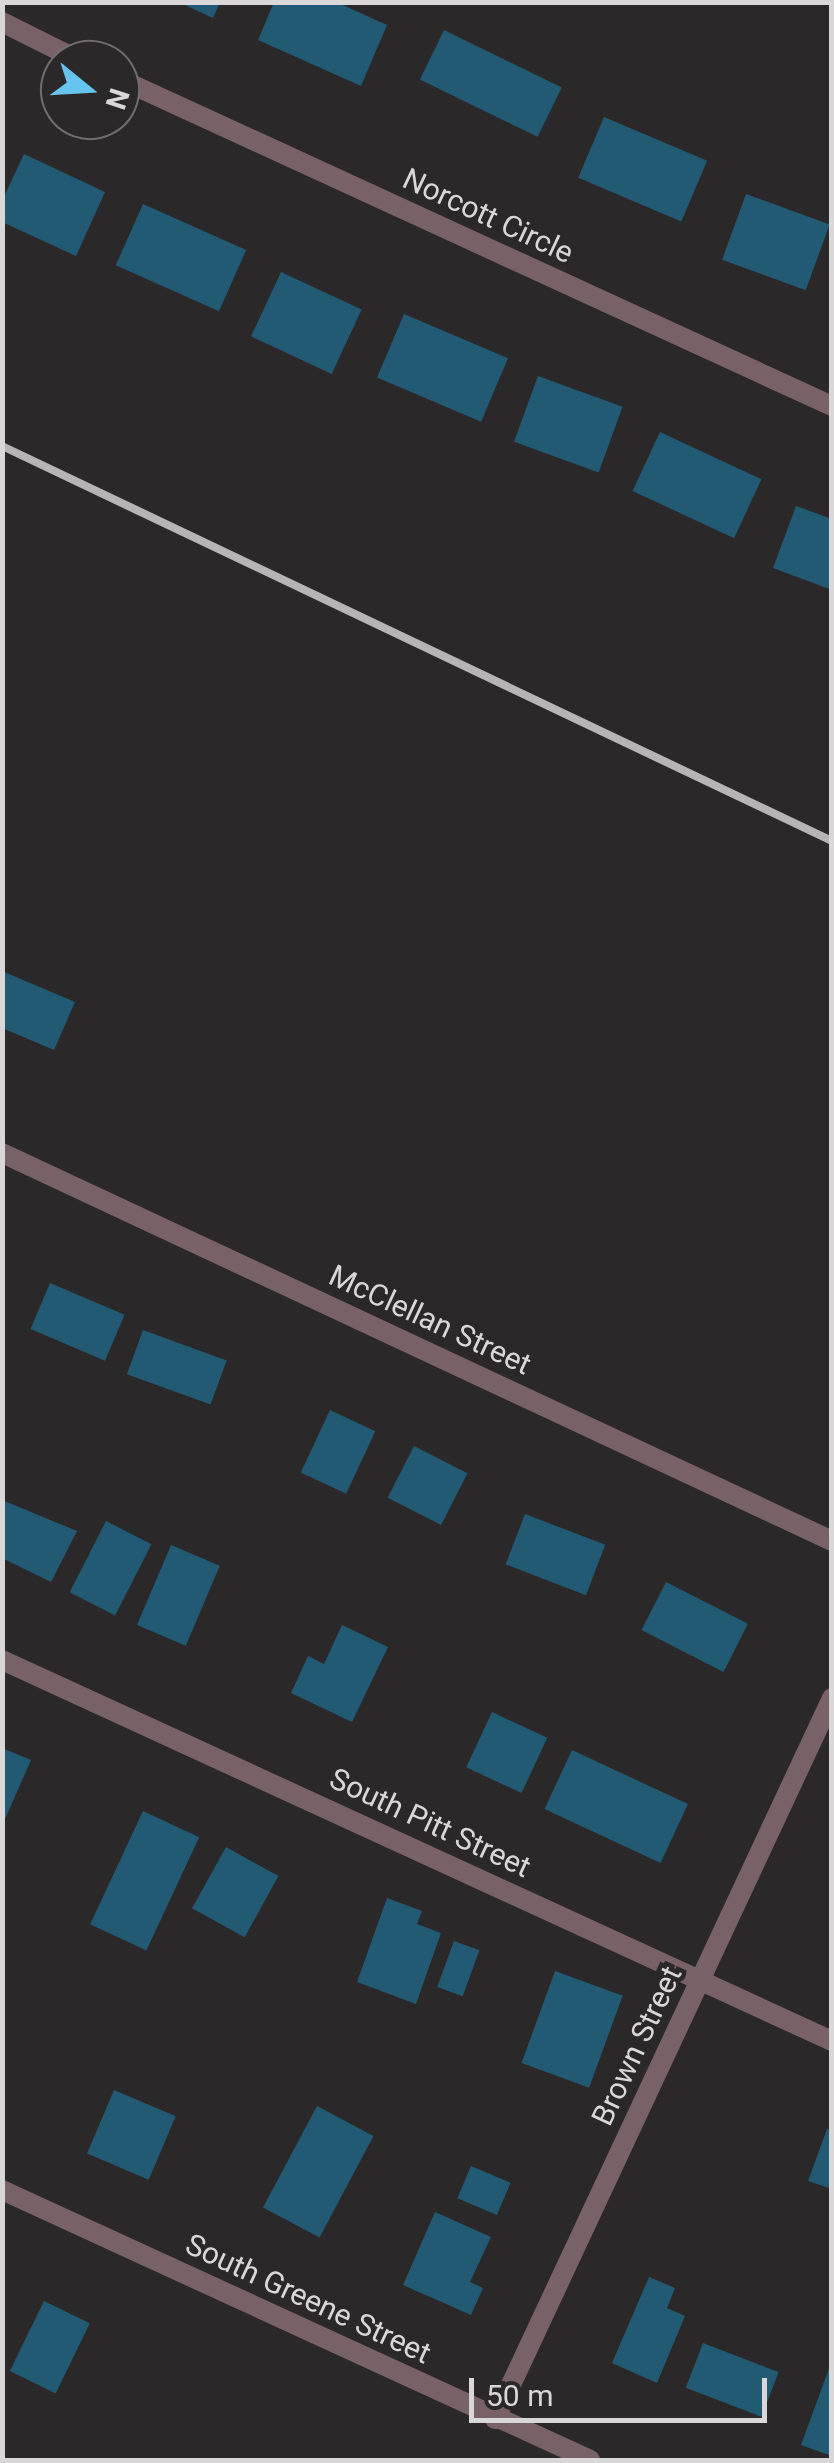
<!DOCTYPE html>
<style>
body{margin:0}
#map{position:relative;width:834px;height:2463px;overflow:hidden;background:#2b2829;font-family:Roboto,sans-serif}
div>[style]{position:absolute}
.building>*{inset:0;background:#215a72;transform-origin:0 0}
.minor>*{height:20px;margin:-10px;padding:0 10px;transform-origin:10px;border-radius:10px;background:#796168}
.rail>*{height:8px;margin:-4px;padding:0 4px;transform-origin:4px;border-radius:4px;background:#b6b4b5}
span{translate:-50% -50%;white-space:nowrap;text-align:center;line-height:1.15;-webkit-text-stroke:9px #2b2829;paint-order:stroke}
.street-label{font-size:30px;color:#d9d7d8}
.frame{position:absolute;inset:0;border:5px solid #d9d7d8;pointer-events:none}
.north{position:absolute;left:40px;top:40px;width:100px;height:100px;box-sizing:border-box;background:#2b2829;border:2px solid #716e6f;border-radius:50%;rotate:108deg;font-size:28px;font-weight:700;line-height:40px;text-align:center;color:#d9d7d8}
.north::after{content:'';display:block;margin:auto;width:35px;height:45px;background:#66c4ef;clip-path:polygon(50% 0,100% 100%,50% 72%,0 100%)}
.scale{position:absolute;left:469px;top:2378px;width:298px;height:45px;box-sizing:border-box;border:5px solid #d9d7d8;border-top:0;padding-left:12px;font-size:30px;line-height:35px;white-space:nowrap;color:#d9d7d8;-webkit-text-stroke:8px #2b2829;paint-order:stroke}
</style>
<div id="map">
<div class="building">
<i style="clip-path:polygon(178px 2px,220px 2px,213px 18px)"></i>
<i style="clip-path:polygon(274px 2px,336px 2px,387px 25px,361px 86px,258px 40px)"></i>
<i style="left:444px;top:30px;width:131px;height:55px;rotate:26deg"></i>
<i style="left:604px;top:117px;width:112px;height:66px;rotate:23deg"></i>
<i style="clip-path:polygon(24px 154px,105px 192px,76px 256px,2px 222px,2px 201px)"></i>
<i style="left:746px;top:194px;width:89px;height:70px;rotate:20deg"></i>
<i style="left:143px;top:204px;width:113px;height:67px;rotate:24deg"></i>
<i style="left:281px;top:272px;width:89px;height:71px;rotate:25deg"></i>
<i style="left:404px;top:314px;width:113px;height:69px;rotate:23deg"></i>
<i style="left:538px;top:376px;width:90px;height:70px;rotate:20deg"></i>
<i style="left:660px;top:432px;width:112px;height:65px;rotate:25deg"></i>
<i style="clip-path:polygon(796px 506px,832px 519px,832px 590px,773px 568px)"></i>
<i style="clip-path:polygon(2px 971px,75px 1002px,54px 1050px,2px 1028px)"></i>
<i style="left:50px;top:1283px;width:81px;height:50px;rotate:23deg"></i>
<i style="left:143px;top:1330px;width:89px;height:47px;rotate:20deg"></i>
<i style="left:330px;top:1410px;width:50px;height:69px;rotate:25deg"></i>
<i style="left:414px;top:1446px;width:60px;height:58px;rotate:27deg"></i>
<i style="clip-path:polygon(2px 1500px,77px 1531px,51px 1582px,2px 1558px)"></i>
<i style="left:525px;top:1514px;width:86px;height:54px;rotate:21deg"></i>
<i style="left:106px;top:1521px;width:51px;height:80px;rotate:27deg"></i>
<i style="left:171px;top:1545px;width:53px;height:87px;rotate:23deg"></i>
<i style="left:666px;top:1582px;width:92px;height:54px;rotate:27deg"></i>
<i style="clip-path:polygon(342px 1625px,388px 1647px,352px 1722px,291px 1693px,308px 1656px,324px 1664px)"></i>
<i style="left:492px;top:1712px;width:61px;height:61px;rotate:25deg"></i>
<i style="clip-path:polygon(2px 1748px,31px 1760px,2px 1826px)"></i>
<i style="left:572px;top:1750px;width:128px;height:65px;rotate:25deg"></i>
<i style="left:143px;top:1811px;width:62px;height:125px;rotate:25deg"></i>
<i style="left:226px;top:1847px;width:60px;height:70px;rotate:29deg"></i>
<i style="clip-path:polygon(387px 1898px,422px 1911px,417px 1924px,441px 1933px,416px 2004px,357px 1982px)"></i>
<i style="left:454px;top:1941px;width:27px;height:49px;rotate:20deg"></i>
<i style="left:555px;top:1971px;width:72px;height:98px;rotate:20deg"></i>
<i style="left:114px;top:2090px;width:67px;height:69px;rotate:23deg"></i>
<i style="left:317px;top:2106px;width:64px;height:115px;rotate:28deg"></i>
<i style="clip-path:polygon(827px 2129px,832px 2130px,832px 2189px,808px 2181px)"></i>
<i style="left:471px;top:2166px;width:43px;height:35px;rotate:23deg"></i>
<i style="clip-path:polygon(435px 2212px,491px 2237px,470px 2282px,483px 2288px,471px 2315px,403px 2285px)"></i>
<i style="clip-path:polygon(649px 2277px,675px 2288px,667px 2308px,685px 2316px,657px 2383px,612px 2363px)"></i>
<i style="left:44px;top:2301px;width:51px;height:78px;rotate:26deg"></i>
<i style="left:703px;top:2343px;width:81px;height:48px;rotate:21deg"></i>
<i style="clip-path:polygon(831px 2363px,832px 2363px,832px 2456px,801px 2445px)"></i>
</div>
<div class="minor">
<i style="left:2px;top:22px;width:85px;rotate:26.6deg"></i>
<i style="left:120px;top:79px;width:784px;rotate:24.67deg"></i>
<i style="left:2px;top:1153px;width:916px;rotate:25.05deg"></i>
<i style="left:2px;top:1660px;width:913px;rotate:24.66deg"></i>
<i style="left:2px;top:2190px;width:647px;rotate:24.66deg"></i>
<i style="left:495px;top:2419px;width:796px;rotate:-64.95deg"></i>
</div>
<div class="rail">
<i style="left:2px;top:446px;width:919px;rotate:25.45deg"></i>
</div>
<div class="street-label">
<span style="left:488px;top:216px;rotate:25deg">Norcott Circle</span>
<span style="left:430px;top:1320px;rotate:25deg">McClellan Street</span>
<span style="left:430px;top:1823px;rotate:25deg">South Pitt Street</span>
<span style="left:637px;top:2046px;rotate:-65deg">Brown Street</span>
<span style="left:308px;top:2299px;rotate:25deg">South Greene Street</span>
</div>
<div class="frame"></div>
<div class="north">N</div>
<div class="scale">50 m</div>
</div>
